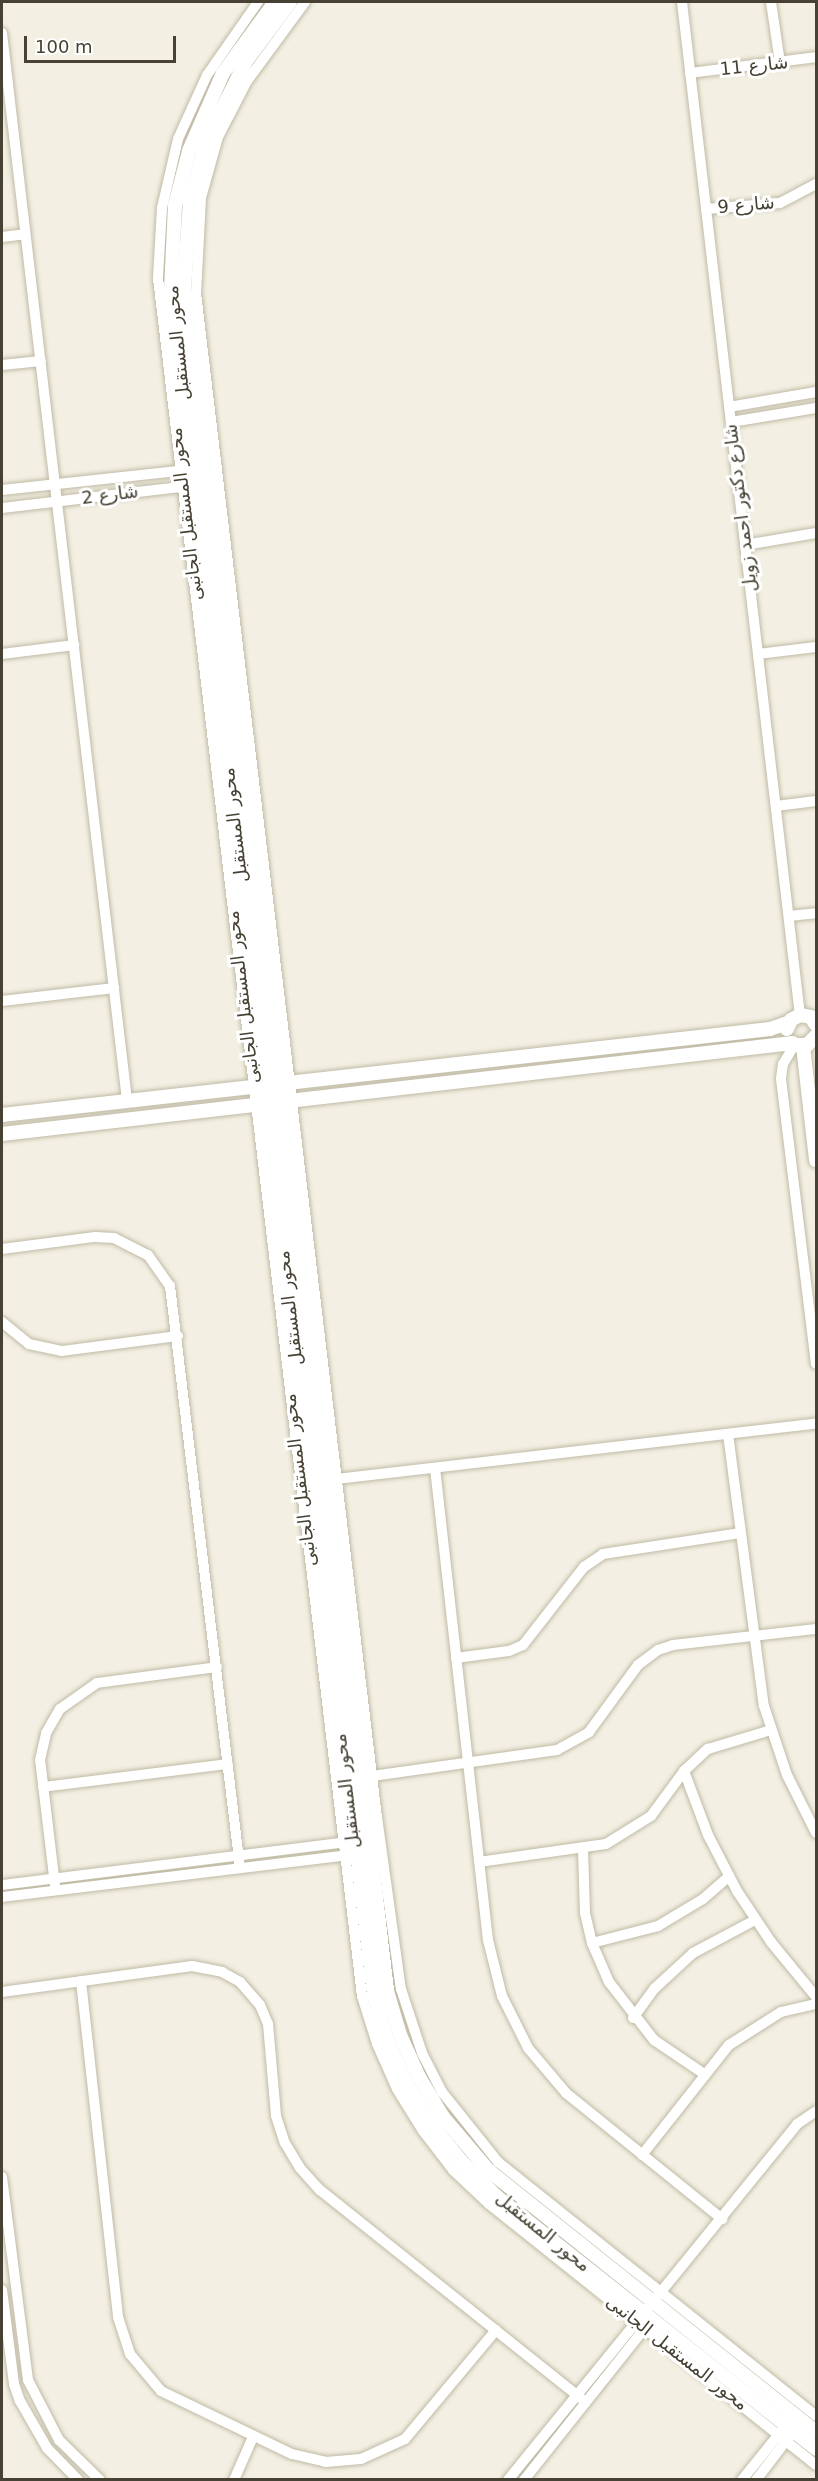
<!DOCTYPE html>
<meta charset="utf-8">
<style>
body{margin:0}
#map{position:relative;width:818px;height:2481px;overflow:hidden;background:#f3f0e3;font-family:"DejaVu Sans",Vazirmatn,sans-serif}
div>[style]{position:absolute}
.roads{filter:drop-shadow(0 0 2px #c0baa5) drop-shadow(0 0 2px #c0baa5)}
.minor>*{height:10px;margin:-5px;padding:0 5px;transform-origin:5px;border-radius:5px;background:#fff}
.tertiary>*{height:14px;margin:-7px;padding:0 7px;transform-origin:7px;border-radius:7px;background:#fff}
span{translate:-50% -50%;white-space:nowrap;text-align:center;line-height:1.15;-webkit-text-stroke:6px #fff;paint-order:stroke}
.street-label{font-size:18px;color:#464133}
.frame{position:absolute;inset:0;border:3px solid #464133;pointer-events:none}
.scale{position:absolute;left:24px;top:36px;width:152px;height:27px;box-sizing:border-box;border:3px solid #464133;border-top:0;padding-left:8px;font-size:18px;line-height:21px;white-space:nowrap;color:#464133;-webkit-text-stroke:4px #fff;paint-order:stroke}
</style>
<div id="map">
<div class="roads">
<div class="minor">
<i style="left:258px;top:2px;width:89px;rotate:124.9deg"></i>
<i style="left:207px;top:75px;width:70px;rotate:114.4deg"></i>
<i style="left:178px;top:139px;width:71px;rotate:103.1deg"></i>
<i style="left:162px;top:208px;width:70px;rotate:93.3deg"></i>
<i style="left:158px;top:278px;width:1730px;rotate:83.23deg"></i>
<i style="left:362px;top:1996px;width:50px;rotate:72.6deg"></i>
<i style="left:377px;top:2044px;width:49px;rotate:66deg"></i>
<i style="left:397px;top:2089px;width:49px;rotate:58.2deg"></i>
<i style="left:423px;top:2131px;width:49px;rotate:52.4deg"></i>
<i style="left:453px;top:2170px;width:50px;rotate:43.4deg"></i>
<i style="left:489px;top:2204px;width:418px;rotate:38.6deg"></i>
<i style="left:305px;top:2px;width:98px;rotate:126.3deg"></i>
<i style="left:247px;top:81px;width:63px;rotate:117.4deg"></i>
<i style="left:218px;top:137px;width:63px;rotate:105.6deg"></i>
<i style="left:201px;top:198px;width:95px;rotate:93deg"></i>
<i style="left:196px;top:293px;width:1535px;rotate:83.23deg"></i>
<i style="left:377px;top:1817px;width:174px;rotate:82.1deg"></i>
<i style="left:401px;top:1989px;width:67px;rotate:71.8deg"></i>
<i style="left:422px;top:2053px;width:44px;rotate:62.9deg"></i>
<i style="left:442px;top:2092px;width:90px;rotate:51.3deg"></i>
<i style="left:498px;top:2162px;width:407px;rotate:38.6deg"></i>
<i style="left:682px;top:2px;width:1020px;rotate:83.36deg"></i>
<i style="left:771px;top:2px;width:62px;rotate:81.6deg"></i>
<i style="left:2px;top:33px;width:1075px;rotate:83.32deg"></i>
<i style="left:690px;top:73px;width:127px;rotate:-7.2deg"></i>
<i style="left:706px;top:209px;width:74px;rotate:-4.6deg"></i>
<i style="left:780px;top:203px;width:41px;rotate:-27.8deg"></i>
<i style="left:2px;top:237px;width:23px;rotate:-7deg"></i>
<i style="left:2px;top:365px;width:39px;rotate:-6deg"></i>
<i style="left:729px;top:407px;width:88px;rotate:-9.8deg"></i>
<i style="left:731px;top:422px;width:86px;rotate:-9.4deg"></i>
<i style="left:2px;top:490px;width:186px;rotate:-6.2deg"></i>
<i style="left:2px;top:508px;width:188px;rotate:-6.7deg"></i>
<i style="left:745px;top:545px;width:72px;rotate:-9.6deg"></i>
<i style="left:2px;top:654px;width:73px;rotate:-7.1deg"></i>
<i style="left:758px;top:654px;width:58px;rotate:-6.9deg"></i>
<i style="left:776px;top:806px;width:40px;rotate:-7.1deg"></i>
<i style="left:789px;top:916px;width:27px;rotate:-6deg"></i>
<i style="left:2px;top:1001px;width:113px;rotate:-6.6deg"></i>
<i style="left:795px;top:1044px;width:23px;rotate:121deg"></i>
<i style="left:783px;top:1064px;width:15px;rotate:98deg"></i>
<i style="left:781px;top:1079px;width:287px;rotate:83deg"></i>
<i style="left:2px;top:1249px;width:94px;rotate:-7.4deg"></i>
<i style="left:95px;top:1237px;width:19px;rotate:3deg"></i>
<i style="left:114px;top:1238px;width:38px;rotate:27deg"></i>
<i style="left:148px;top:1255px;width:38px;rotate:55deg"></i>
<i style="left:170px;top:1286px;width:586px;rotate:83.14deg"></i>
<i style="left:2px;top:1322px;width:35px;rotate:39deg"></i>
<i style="left:29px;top:1344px;width:34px;rotate:12deg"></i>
<i style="left:62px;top:1351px;width:117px;rotate:-7.4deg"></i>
<i style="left:728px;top:1434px;width:274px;rotate:82.5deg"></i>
<i style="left:764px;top:1706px;width:73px;rotate:71.6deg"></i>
<i style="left:787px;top:1775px;width:65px;rotate:63.4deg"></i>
<i style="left:435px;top:1468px;width:475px;rotate:83.6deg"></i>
<i style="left:488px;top:1940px;width:58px;rotate:76deg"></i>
<i style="left:502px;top:1996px;width:58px;rotate:63.4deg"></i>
<i style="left:528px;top:2048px;width:59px;rotate:49.8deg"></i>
<i style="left:566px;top:2093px;width:201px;rotate:38.9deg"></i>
<i style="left:337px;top:1479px;width:482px;rotate:-6.6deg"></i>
<i style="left:456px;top:1658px;width:53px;rotate:-7.5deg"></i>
<i style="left:509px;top:1651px;width:15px;rotate:-23deg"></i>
<i style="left:523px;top:1645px;width:99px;rotate:-52deg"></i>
<i style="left:584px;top:1567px;width:23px;rotate:-34deg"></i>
<i style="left:603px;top:1554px;width:139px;rotate:-8.7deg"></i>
<i style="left:684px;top:1771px;width:68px;rotate:69.4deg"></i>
<i style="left:708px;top:1835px;width:63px;rotate:62.6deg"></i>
<i style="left:737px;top:1891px;width:61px;rotate:56.3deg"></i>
<i style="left:771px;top:1942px;width:71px;rotate:50.7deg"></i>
<i style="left:372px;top:1776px;width:187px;rotate:-8deg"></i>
<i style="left:557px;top:1750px;width:37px;rotate:-29deg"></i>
<i style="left:589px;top:1732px;width:83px;rotate:-53.8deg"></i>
<i style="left:638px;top:1665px;width:25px;rotate:-37deg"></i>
<i style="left:658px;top:1650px;width:16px;rotate:-18deg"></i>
<i style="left:673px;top:1645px;width:144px;rotate:-6.4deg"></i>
<i style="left:43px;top:1787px;width:186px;rotate:-7.1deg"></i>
<i style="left:583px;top:1849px;width:64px;rotate:88.2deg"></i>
<i style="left:585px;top:1913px;width:31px;rotate:77deg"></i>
<i style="left:592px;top:1943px;width:43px;rotate:66.4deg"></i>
<i style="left:609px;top:1982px;width:73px;rotate:52.2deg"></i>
<i style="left:654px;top:2040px;width:60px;rotate:34.2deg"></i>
<i style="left:479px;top:1862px;width:128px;rotate:-8.1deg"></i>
<i style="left:606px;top:1844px;width:53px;rotate:-31.9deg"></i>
<i style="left:651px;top:1816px;width:56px;rotate:-53.7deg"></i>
<i style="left:684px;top:1771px;width:33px;rotate:-43deg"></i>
<i style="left:708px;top:1749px;width:66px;rotate:-16.8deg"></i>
<i style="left:2px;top:1885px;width:350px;rotate:-7.1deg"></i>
<i style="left:55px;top:1885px;width:126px;rotate:-96.8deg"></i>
<i style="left:40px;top:1760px;width:28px;rotate:-77deg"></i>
<i style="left:46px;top:1733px;width:28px;rotate:-60deg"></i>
<i style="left:60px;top:1709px;width:45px;rotate:-35.1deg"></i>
<i style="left:97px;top:1683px;width:121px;rotate:-7.6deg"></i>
<i style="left:2px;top:1897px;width:351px;rotate:-6.9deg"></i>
<i style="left:592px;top:1943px;width:68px;rotate:-14.4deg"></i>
<i style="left:658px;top:1926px;width:52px;rotate:-31deg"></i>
<i style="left:703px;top:1899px;width:35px;rotate:-41deg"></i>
<i style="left:81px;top:1981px;width:338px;rotate:83.7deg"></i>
<i style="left:118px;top:2317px;width:39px;rotate:72deg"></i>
<i style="left:130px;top:2354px;width:48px;rotate:50deg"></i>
<i style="left:161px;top:2391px;width:145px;rotate:25.7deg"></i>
<i style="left:292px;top:2454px;width:35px;rotate:13deg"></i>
<i style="left:326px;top:2462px;width:35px;rotate:-5deg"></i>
<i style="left:361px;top:2459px;width:48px;rotate:-24.4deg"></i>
<i style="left:405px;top:2439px;width:142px;rotate:-50.1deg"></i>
<i style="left:2px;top:1992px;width:192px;rotate:-7.8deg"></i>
<i style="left:192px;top:1966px;width:31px;rotate:11deg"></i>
<i style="left:222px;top:1972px;width:21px;rotate:29deg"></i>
<i style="left:240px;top:1982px;width:30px;rotate:49deg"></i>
<i style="left:260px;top:2005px;width:21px;rotate:67deg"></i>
<i style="left:268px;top:2024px;width:92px;rotate:85deg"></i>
<i style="left:276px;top:2116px;width:28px;rotate:72deg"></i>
<i style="left:285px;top:2143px;width:29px;rotate:59deg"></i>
<i style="left:300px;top:2168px;width:30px;rotate:48deg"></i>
<i style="left:320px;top:2190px;width:340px;rotate:38.6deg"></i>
<i style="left:633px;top:2018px;width:36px;rotate:-54deg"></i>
<i style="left:654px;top:1989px;width:53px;rotate:-42.7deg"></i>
<i style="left:693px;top:1953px;width:70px;rotate:-28deg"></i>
<i style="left:642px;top:2155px;width:140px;rotate:-51.7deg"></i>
<i style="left:729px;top:2045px;width:62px;rotate:-32.4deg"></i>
<i style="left:781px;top:2012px;width:36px;rotate:-13deg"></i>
<i style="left:2px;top:2177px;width:205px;rotate:82.7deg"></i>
<i style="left:28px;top:2380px;width:68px;rotate:62.7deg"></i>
<i style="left:59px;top:2440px;width:57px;rotate:44.3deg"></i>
<i style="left:2px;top:2290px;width:95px;rotate:82.7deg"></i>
<i style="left:14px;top:2384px;width:18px;rotate:71deg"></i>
<i style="left:20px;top:2401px;width:54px;rotate:60.1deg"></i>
<i style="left:47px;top:2448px;width:45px;rotate:45.9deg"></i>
<i style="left:234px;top:2480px;width:47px;rotate:-66.2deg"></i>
<i style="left:508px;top:2480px;width:459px;rotate:-50.9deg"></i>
<i style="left:797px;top:2124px;width:23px;rotate:-34deg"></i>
<i style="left:524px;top:2480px;width:199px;rotate:-51.5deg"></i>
<i style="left:742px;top:2480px;width:65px;rotate:-51.2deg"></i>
<i style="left:756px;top:2480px;width:54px;rotate:-52.5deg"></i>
</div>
<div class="tertiary">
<i style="left:275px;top:2px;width:88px;rotate:126.2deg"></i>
<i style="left:223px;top:73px;width:85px;rotate:113.6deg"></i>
<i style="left:189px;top:151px;width:56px;rotate:104.5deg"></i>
<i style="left:175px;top:205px;width:85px;rotate:92.7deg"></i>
<i style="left:171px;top:290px;width:1716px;rotate:83.21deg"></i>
<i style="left:374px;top:1994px;width:48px;rotate:74.2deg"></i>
<i style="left:387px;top:2040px;width:48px;rotate:65.6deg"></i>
<i style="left:407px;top:2084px;width:48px;rotate:58.6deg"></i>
<i style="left:432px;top:2125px;width:48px;rotate:51deg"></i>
<i style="left:462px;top:2162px;width:48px;rotate:45deg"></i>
<i style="left:496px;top:2196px;width:408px;rotate:38.3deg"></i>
<i style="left:290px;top:2px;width:74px;rotate:126.7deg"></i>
<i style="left:246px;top:61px;width:90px;rotate:116.3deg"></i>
<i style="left:206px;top:142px;width:60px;rotate:105.4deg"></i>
<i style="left:190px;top:200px;width:90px;rotate:93.8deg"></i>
<i style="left:184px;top:290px;width:1713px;rotate:83.19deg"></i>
<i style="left:387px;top:1991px;width:46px;rotate:73.5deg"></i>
<i style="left:400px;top:2035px;width:46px;rotate:65.7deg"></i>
<i style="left:419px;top:2077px;width:47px;rotate:59deg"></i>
<i style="left:443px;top:2117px;width:70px;rotate:49.7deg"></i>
<i style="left:488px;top:2170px;width:420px;rotate:38.6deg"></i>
<i style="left:787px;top:1029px;width:10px;rotate:-66deg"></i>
<i style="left:791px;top:1020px;width:10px;rotate:-29deg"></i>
<i style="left:800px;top:1015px;width:11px;rotate:10deg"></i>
<i style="left:811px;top:1017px;width:9px;rotate:58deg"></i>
<i style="left:796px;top:1045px;width:11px"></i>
<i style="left:807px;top:1045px;width:13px;rotate:-45deg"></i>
<i style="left:803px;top:1046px;width:115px;rotate:83.5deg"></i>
<i style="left:2px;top:1115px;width:773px;rotate:-6.39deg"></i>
<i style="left:770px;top:1029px;width:21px;rotate:-19deg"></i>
<i style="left:2px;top:1134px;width:796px;rotate:-6.56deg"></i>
</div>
</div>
<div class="street-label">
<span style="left:754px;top:66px;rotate:-6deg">شارع 11</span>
<span style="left:746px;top:205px;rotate:-5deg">شارع 9</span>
<span style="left:178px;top:343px;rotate:-96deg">محور المستقبل</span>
<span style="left:110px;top:495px;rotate:-7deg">شارع 2</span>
<span style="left:741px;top:508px;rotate:-97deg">شارع دكتور احمد زويل</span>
<span style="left:186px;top:514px;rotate:-97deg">محور المستقبل الجانبى</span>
<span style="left:235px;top:825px;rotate:-97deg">محور المستقبل</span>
<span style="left:243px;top:997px;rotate:-97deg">محور المستقبل الجانبى</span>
<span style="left:290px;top:1308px;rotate:-97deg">محور المستقبل</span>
<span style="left:300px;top:1480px;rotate:-97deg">محور المستقبل الجانبى</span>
<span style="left:347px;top:1791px;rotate:-97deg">محور المستقبل</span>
<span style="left:543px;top:2232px;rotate:39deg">محور المستقبل</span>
<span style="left:677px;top:2353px;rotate:38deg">محور المستقبل الجانبى</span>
</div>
<div class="frame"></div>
<div class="scale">100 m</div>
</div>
